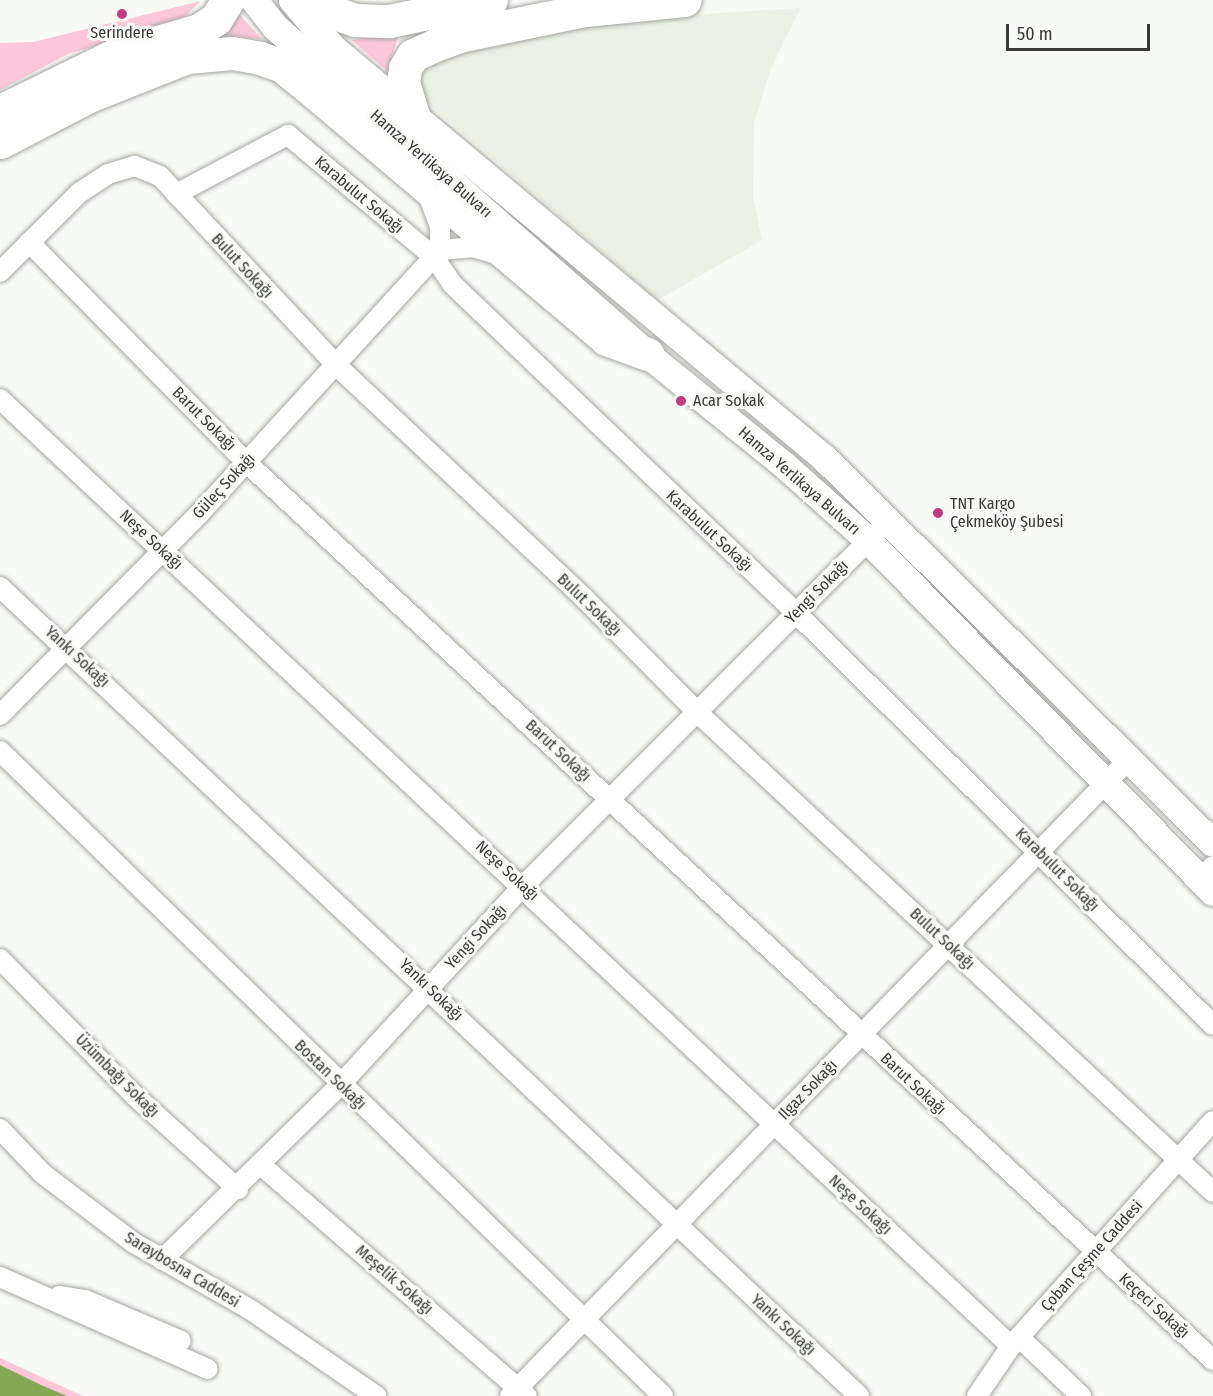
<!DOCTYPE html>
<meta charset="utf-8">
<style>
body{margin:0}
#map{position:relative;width:1213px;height:1396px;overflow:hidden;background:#f8faf6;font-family:"Fira Sans Condensed",sans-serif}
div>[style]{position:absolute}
.built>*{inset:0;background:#ebf1e5}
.green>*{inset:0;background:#fcc7db}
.water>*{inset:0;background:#83aa53}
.roads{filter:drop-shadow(0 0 2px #a4a6a1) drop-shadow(0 0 2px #a4a6a1)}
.minor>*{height:20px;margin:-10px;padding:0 10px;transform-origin:10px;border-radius:10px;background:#fff}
.secondary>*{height:27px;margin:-13.5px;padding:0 13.5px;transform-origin:13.5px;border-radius:13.5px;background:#fff}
.trunk>*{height:33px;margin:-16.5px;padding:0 16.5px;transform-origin:16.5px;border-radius:16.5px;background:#fff}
.dots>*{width:16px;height:16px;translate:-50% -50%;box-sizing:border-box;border:3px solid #f8faf6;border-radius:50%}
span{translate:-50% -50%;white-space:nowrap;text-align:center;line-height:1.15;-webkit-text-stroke:6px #f8faf6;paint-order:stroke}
.poi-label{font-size:16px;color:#393a38}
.left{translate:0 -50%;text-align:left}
.street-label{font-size:16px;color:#393a38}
.scale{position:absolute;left:1006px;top:24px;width:144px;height:27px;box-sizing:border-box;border:3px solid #393a38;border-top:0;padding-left:8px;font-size:18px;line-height:21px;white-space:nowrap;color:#393a38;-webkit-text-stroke:4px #f8faf6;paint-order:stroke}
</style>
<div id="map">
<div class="built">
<i style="clip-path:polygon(801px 8px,770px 71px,754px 123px,753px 196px,762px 240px,658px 300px,423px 99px,416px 83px,422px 58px,564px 23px)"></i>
</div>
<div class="green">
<i style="clip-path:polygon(201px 1px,181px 20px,68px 54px,0 90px,0 43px,33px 42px)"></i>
<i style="clip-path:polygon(237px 12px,262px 39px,223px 36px)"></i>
<i style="clip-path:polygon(399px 33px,388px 72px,352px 40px)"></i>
<i style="clip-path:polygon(0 1358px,83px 1396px,0 1396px)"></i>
</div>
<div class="water">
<i style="clip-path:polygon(0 1365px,41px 1385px,67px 1396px,0 1396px)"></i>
</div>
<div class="roads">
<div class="minor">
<i style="left:176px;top:194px;width:127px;rotate:-27.8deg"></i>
<i style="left:288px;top:135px;width:190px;rotate:39.9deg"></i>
<i style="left:434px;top:257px;width:32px;rotate:56deg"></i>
<i style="left:452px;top:284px;width:476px;rotate:43.7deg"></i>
<i style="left:796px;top:613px;width:586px;rotate:44.65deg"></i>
<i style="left:428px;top:195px;width:34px;rotate:69deg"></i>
<i style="left:440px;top:227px;width:23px;rotate:90deg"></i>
<i style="left:440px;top:250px;width:32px;rotate:-5deg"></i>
<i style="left:472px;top:247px;width:26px;rotate:16deg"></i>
<i style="left:29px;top:242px;width:309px;rotate:45.4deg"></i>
<i style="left:246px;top:462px;width:1320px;rotate:42.88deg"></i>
<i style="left:0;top:272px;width:112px;rotate:-45deg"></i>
<i style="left:79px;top:193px;width:35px;rotate:-33deg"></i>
<i style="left:108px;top:174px;width:28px;rotate:-17deg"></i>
<i style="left:135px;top:166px;width:27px;rotate:22deg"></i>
<i style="left:160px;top:176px;width:258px;rotate:47deg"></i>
<i style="left:336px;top:365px;width:337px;rotate:43.2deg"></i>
<i style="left:582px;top:596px;width:166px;rotate:45.2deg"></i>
<i style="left:699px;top:714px;width:702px;rotate:42.92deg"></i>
<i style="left:0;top:399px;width:1385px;rotate:43.13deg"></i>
<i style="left:0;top:587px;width:1180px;rotate:43.28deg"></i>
<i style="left:0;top:715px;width:283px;rotate:-45.3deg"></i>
<i style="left:199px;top:514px;width:357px;rotate:-47.6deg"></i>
<i style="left:0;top:751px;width:925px;rotate:44.21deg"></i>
<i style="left:1201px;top:880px;width:18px;rotate:-49deg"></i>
<i style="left:0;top:959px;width:192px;rotate:45.4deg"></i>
<i style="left:135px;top:1096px;width:139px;rotate:42.1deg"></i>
<i style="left:0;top:1129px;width:62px;rotate:46.3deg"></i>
<i style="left:43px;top:1174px;width:114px;rotate:37.2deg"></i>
<i style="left:134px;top:1243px;width:135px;rotate:29.8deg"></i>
<i style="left:251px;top:1310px;width:152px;rotate:34.5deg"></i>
<i style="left:261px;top:1165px;width:352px;rotate:41deg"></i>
<i style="left:162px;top:1260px;width:250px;rotate:-44.5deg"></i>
<i style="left:340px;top:1085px;width:270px;rotate:-47.4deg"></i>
<i style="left:523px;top:886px;width:501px;rotate:-45deg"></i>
<i style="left:0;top:1277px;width:227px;rotate:23.9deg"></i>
<i style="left:59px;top:1296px;width:26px;rotate:9deg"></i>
<i style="left:85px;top:1300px;width:104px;rotate:23.1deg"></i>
<i style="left:1019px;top:1337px;width:86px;rotate:43.6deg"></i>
<i style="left:510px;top:1396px;width:888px;rotate:-45.82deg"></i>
<i style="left:977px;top:1396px;width:60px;rotate:-55.8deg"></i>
<i style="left:1011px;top:1346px;width:302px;rotate:-48.1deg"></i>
</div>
<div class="secondary">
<i style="left:254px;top:0;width:33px;rotate:52deg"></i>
<i style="left:274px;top:26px;width:497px;rotate:41.3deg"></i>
<i style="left:647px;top:354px;width:175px;rotate:39deg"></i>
<i style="left:783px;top:464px;width:115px;rotate:41.8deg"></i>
<i style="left:869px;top:541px;width:491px;rotate:45.6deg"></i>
<i style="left:292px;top:0;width:63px;rotate:49.5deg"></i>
<i style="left:333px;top:48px;width:640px;rotate:39.86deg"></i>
<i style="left:824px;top:458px;width:547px;rotate:44.7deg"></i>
</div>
<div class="trunk">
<i style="left:297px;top:0;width:61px;rotate:19deg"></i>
<i style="left:355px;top:20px;width:34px;rotate:2deg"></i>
<i style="left:389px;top:21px;width:104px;rotate:-11.6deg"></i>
<i style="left:0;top:111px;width:132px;rotate:-26deg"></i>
<i style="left:119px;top:53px;width:83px;rotate:-16deg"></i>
<i style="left:199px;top:30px;width:20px;rotate:-33deg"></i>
<i style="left:216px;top:19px;width:22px;rotate:-58deg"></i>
<i style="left:413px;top:115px;width:34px;rotate:-107deg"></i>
<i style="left:403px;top:83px;width:15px;rotate:-82deg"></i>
<i style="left:405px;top:68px;width:15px;rotate:-58deg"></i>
<i style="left:413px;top:55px;width:24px;rotate:-24deg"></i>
<i style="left:435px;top:45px;width:30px;rotate:-20deg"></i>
<i style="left:463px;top:35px;width:125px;rotate:-11.6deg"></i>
<i style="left:585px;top:10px;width:100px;rotate:-5.7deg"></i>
<i style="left:0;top:142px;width:100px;rotate:-27.3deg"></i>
<i style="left:89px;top:96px;width:105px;rotate:-21.7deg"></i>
<i style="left:187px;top:57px;width:45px;rotate:-5.1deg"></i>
<i style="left:232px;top:53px;width:28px;rotate:10deg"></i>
<i style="left:260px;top:58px;width:23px;rotate:20deg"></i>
<i style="left:282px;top:66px;width:40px;rotate:39deg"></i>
<i style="left:313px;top:91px;width:384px;rotate:40.2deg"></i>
<i style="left:606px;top:339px;width:44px;rotate:20.1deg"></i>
</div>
</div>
<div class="dots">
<i style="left:122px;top:14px;background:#c13b7e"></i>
<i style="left:681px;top:401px;background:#c13b7e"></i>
<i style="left:938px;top:513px;background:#c13b7e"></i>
</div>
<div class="poi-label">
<span style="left:122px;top:33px">Serindere</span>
<span class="left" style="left:693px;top:401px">Acar Sokak</span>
<span class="left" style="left:950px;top:513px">TNT Kargo<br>Çekmeköy Şubesi</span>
</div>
<div class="street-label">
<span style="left:431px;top:164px;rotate:41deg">Hamza Yerlikaya Bulvarı</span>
<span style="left:359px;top:195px;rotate:40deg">Karabulut Sokağı</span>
<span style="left:242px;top:266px;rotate:47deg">Bulut Sokağı</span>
<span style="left:204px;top:419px;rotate:45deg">Barut Sokağı</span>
<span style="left:799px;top:481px;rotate:41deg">Hamza Yerlikaya Bulvarı</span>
<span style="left:224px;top:486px;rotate:-47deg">Güleç Sokağı</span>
<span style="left:709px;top:531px;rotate:43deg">Karabulut Sokağı</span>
<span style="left:151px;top:540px;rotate:43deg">Neşe Sokağı</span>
<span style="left:817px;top:592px;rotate:-45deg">Yengi Sokağı</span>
<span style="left:589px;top:605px;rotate:44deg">Bulut Sokağı</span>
<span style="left:77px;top:657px;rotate:43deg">Yankı Sokağı</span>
<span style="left:558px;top:751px;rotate:43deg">Barut Sokağı</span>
<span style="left:1057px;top:870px;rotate:45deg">Karabulut Sokağı</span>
<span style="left:507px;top:871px;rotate:43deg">Neşe Sokağı</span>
<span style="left:476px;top:937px;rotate:-47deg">Yengi Sokağı</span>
<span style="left:942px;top:939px;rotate:43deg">Bulut Sokağı</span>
<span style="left:431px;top:990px;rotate:44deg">Yankı Sokağı</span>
<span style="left:330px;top:1075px;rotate:44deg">Bostan Sokağı</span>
<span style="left:117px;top:1076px;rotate:45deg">Üzümbağı Sokağı</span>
<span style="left:913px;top:1084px;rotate:43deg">Barut Sokağı</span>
<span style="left:808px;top:1090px;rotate:-46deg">Ilgaz Sokağı</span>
<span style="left:860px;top:1205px;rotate:43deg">Neşe Sokağı</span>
<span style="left:1092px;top:1256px;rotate:-48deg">Çoban Çeşme Caddesi</span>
<span style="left:182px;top:1270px;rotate:31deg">Saraybosna Caddesi</span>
<span style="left:394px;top:1280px;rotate:41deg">Meşelik Sokağı</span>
<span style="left:1154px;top:1306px;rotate:42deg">Keçeci Sokağı</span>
<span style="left:783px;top:1325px;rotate:43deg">Yankı Sokağı</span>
</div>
<div class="scale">50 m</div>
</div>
